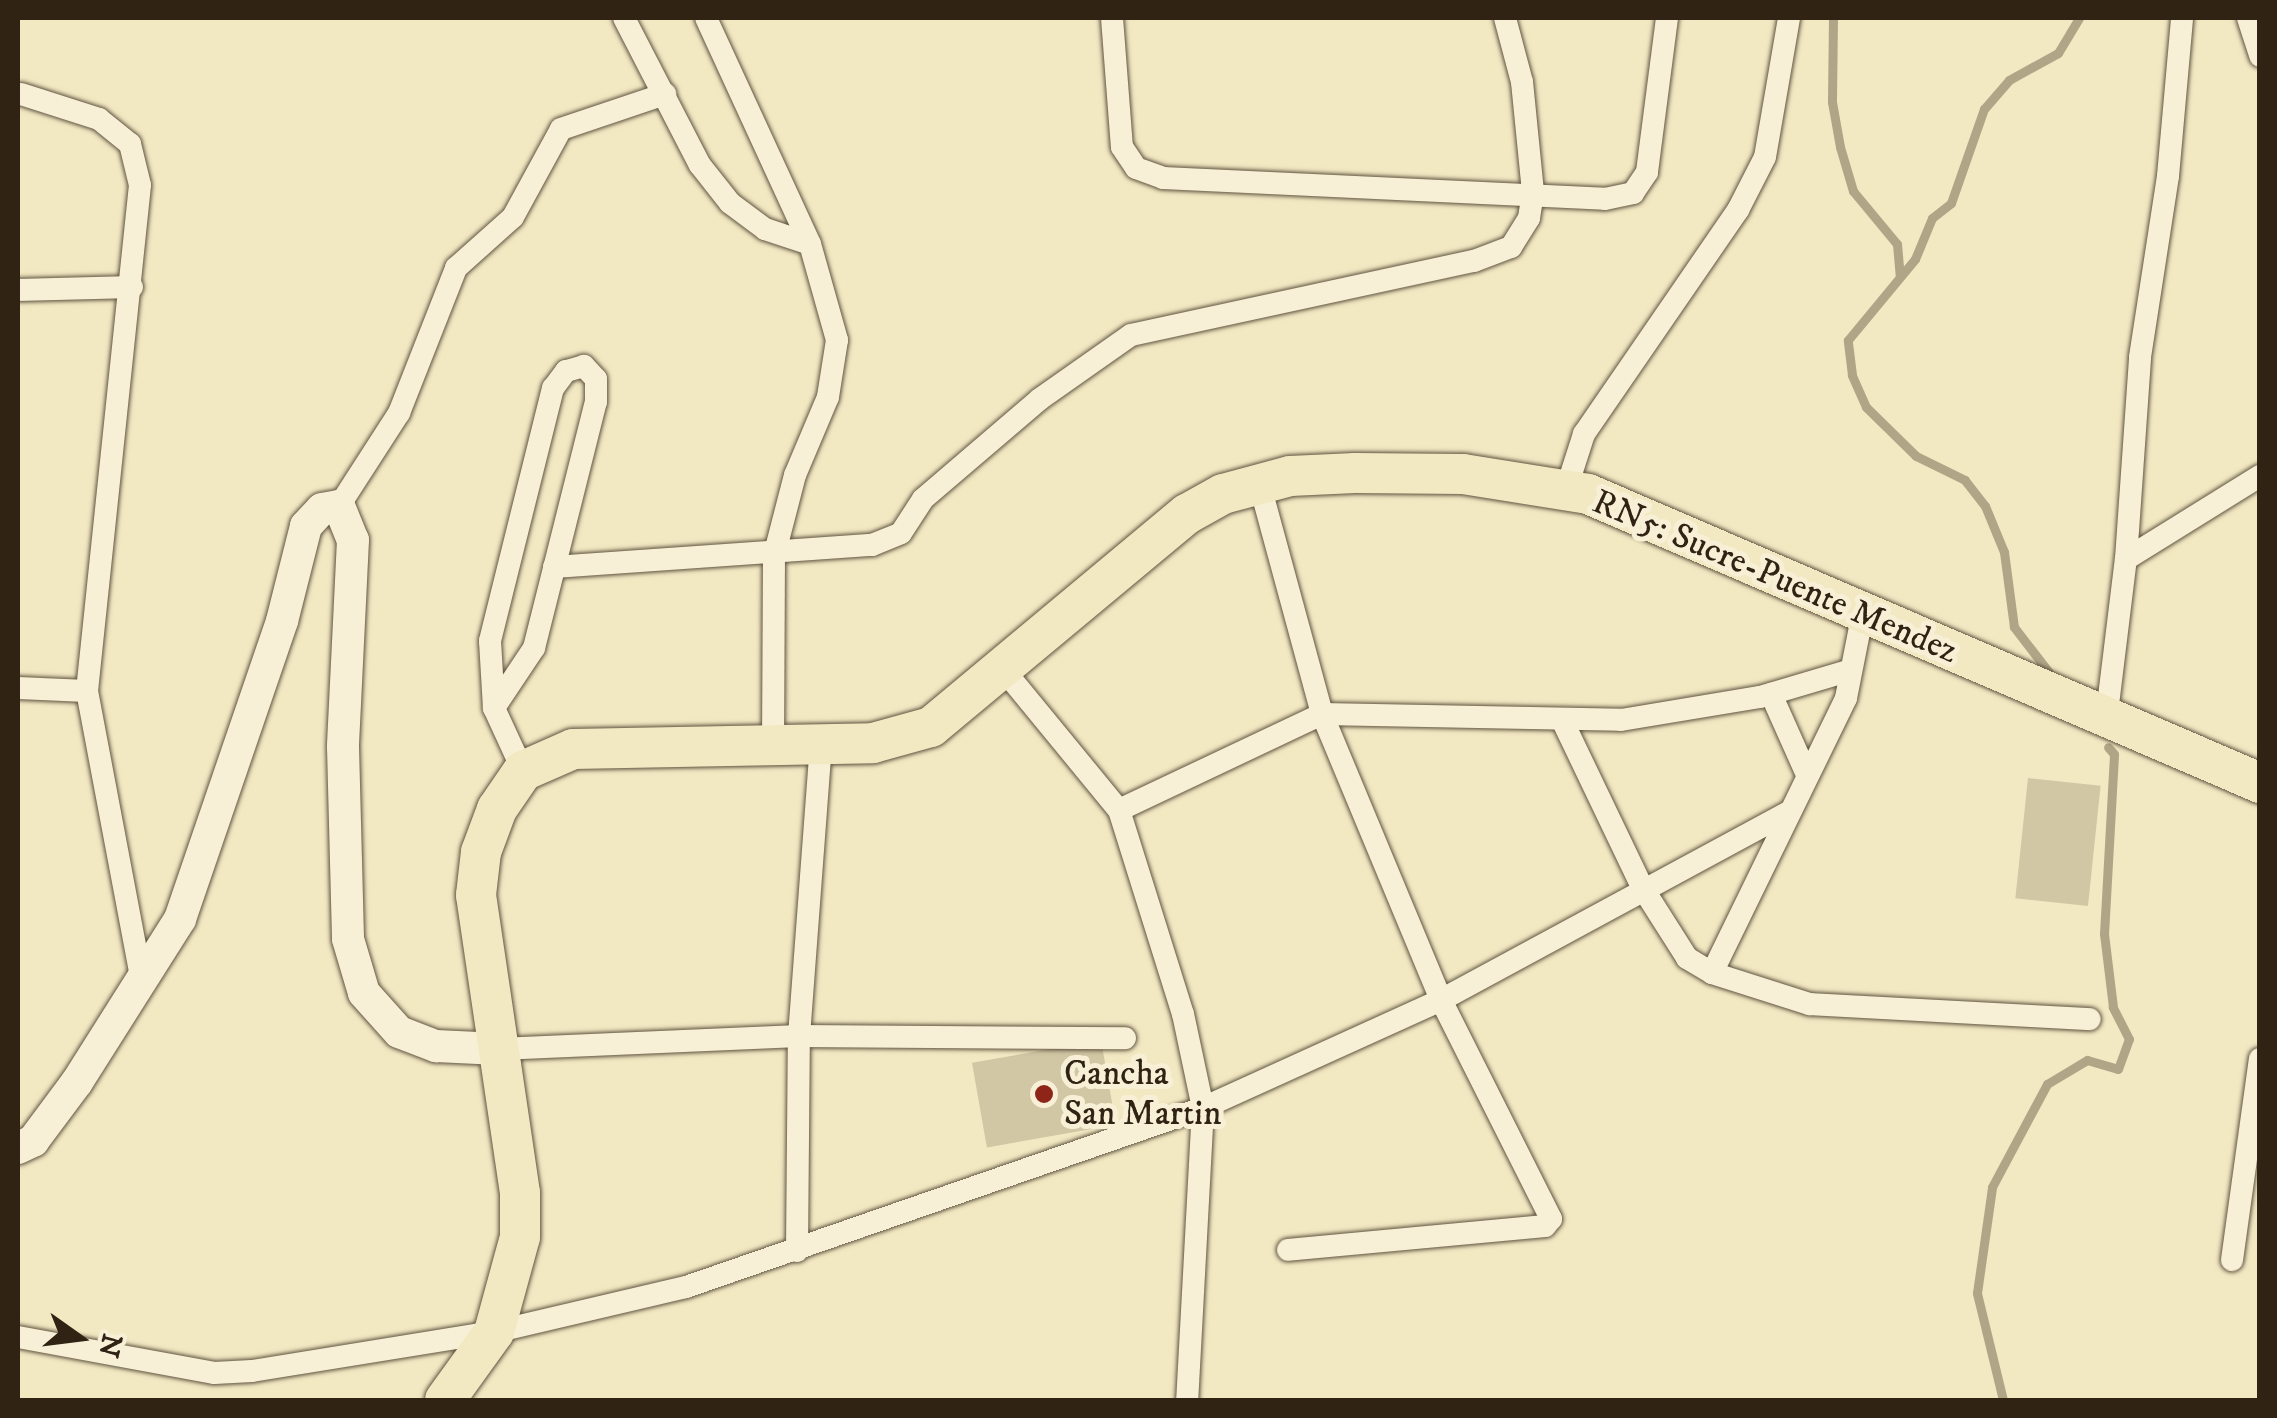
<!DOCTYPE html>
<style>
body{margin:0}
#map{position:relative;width:2277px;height:1418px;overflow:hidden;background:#f2e8c2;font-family:"IM FELL DW Pica",serif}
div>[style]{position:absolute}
.green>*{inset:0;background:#d1c7a4;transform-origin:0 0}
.stream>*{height:9px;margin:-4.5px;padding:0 4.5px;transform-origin:4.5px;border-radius:4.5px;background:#b0a587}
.roads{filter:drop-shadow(0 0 2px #605440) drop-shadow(0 0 2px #605440)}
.street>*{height:22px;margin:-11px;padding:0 11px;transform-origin:11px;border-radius:11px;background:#f7f0d7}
.secondary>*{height:32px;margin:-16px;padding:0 16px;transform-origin:16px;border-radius:16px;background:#f7f0d7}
.highway>*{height:40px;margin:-20px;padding:0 20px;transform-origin:20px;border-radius:20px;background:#f2e8c2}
.dots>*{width:28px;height:28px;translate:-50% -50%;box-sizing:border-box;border:5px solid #f7f0d7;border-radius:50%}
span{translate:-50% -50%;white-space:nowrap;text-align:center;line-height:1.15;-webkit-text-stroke:10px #f7f0d7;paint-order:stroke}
.street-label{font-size:35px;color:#302314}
.poi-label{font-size:35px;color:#302314}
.left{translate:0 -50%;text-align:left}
.frame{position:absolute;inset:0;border:20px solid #302314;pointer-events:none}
.north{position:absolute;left:30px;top:1288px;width:100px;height:100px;-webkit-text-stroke:8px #f7f0d7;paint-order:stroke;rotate:104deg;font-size:28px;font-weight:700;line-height:40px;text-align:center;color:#302314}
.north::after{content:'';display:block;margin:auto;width:35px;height:45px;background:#302314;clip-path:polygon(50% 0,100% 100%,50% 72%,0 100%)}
</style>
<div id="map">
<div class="green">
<i style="left:2028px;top:778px;width:73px;height:121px;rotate:6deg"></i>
<i style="left:1101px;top:1040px;width:86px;height:131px;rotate:80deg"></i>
</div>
<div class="stream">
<i style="left:1833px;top:18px;width:84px;rotate:90.7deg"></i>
<i style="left:1832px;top:102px;width:46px;rotate:79.9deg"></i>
<i style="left:1840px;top:147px;width:46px;rotate:73.5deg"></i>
<i style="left:1853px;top:191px;width:69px;rotate:50.3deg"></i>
<i style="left:1897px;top:244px;width:32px;rotate:85deg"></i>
<i style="left:2051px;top:675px;width:61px;rotate:-127.6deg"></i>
<i style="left:2014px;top:627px;width:76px;rotate:-97.6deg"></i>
<i style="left:2004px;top:552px;width:50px;rotate:-112.4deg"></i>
<i style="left:1985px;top:506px;width:33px;rotate:-128deg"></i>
<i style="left:1965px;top:480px;width:55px;rotate:-153.9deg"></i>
<i style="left:1916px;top:456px;width:70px;rotate:-135.6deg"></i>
<i style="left:1866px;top:407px;width:35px;rotate:-114deg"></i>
<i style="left:1852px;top:375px;width:35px;rotate:-97deg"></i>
<i style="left:1848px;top:340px;width:105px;rotate:-50.4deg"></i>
<i style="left:1915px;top:259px;width:44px;rotate:-67.5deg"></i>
<i style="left:1932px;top:218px;width:24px;rotate:-38deg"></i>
<i style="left:1951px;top:203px;width:100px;rotate:-70.7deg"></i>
<i style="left:1984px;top:109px;width:38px;rotate:-49deg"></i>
<i style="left:2009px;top:80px;width:56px;rotate:-28.9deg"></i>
<i style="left:2058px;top:53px;width:41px;rotate:-59deg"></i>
<i style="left:2003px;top:1400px;width:110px;rotate:-103.7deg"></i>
<i style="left:1977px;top:1293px;width:107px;rotate:-81.9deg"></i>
<i style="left:1992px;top:1187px;width:117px;rotate:-61.9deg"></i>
<i style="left:2047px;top:1084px;width:47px;rotate:-31deg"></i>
<i style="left:2087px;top:1060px;width:32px;rotate:16deg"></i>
<i style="left:2118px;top:1069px;width:32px;rotate:-70deg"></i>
<i style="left:2129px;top:1039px;width:36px;rotate:-117deg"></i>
<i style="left:2113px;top:1007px;width:74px;rotate:-97deg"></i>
<i style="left:2104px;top:934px;width:180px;rotate:-86.8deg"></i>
<i style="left:2114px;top:754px;width:9px;rotate:-131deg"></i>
</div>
<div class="roads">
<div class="street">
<i style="left:624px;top:18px;width:165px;rotate:62.7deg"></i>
<i style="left:700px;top:165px;width:48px;rotate:51.7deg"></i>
<i style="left:730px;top:203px;width:44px;rotate:36.6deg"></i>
<i style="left:765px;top:229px;width:47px;rotate:18.4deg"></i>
<i style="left:706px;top:18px;width:249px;rotate:65.3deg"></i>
<i style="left:810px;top:244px;width:100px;rotate:74.3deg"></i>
<i style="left:837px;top:340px;width:58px;rotate:99deg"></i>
<i style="left:828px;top:397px;width:85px;rotate:112.9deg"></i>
<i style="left:795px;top:475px;width:84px;rotate:104.5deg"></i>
<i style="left:774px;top:556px;width:190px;rotate:90.3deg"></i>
<i style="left:1112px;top:18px;width:129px;rotate:85.6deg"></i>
<i style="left:1122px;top:147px;width:25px;rotate:56deg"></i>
<i style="left:1136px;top:168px;width:29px;rotate:20deg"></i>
<i style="left:1163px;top:178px;width:442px;rotate:2.7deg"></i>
<i style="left:1605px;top:199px;width:29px;rotate:-12deg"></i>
<i style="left:1633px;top:193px;width:25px;rotate:-56deg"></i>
<i style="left:1647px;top:172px;width:155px;rotate:-82.6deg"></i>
<i style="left:2248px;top:18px;width:40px;rotate:72deg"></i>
<i style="left:21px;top:94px;width:82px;rotate:17.8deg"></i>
<i style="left:99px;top:119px;width:40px;rotate:39deg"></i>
<i style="left:130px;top:144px;width:42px;rotate:76.3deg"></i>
<i style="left:140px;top:185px;width:509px;rotate:95.98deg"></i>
<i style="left:87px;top:691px;width:291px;rotate:79.3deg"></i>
<i style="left:18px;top:290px;width:114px;rotate:-1.5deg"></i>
<i style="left:1259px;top:482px;width:240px;rotate:74.8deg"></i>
<i style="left:1322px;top:714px;width:310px;rotate:67.4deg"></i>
<i style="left:1441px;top:1000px;width:245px;rotate:63.3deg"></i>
<i style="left:1551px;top:1219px;width:9px;rotate:131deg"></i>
<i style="left:1545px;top:1226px;width:258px;rotate:174.7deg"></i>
<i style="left:1566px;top:490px;width:59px;rotate:-72.2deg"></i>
<i style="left:1584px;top:434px;width:272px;rotate:-55.5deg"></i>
<i style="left:1738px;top:210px;width:59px;rotate:-63deg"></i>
<i style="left:1765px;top:157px;width:141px;rotate:-80.2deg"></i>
<i style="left:339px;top:506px;width:111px;rotate:-57.2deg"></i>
<i style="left:399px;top:413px;width:156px;rotate:-68.5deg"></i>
<i style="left:456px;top:268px;width:76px;rotate:-41.8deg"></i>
<i style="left:513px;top:217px;width:100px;rotate:-61.4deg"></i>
<i style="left:561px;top:129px;width:110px;rotate:-18.6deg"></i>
<i style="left:2126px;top:559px;width:158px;rotate:-31.8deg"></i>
<i style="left:554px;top:567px;width:319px;rotate:-4deg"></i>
<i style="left:872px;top:545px;width:31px;rotate:-22deg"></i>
<i style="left:901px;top:533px;width:40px;rotate:-57.1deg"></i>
<i style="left:923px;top:499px;width:154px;rotate:-40.5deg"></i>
<i style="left:1040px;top:399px;width:111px;rotate:-35.1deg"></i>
<i style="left:1131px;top:335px;width:351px;rotate:-12.2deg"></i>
<i style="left:1474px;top:261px;width:40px;rotate:-21deg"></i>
<i style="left:1511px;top:247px;width:34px;rotate:-58deg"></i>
<i style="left:1529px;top:218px;width:26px;rotate:-81deg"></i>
<i style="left:1533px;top:192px;width:111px;rotate:-95.7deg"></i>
<i style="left:1522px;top:82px;width:66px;rotate:-104.9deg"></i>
<i style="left:1003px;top:669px;width:183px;rotate:50.6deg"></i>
<i style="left:1119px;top:810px;width:214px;rotate:72.6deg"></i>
<i style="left:1183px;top:1014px;width:96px;rotate:78deg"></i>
<i style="left:1203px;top:1108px;width:292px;rotate:93.1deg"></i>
<i style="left:18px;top:688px;width:69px;rotate:2.5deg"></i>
<i style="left:1771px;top:694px;width:89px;rotate:66deg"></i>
<i style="left:494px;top:708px;width:72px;rotate:-56.3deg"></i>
<i style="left:534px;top:648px;width:254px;rotate:-75.9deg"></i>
<i style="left:596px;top:402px;width:23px;rotate:-90deg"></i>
<i style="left:596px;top:379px;width:18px;rotate:-133deg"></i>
<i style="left:584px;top:366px;width:19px;rotate:164deg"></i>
<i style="left:566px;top:371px;width:21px;rotate:127deg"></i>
<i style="left:553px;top:388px;width:261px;rotate:104deg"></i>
<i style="left:490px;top:641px;width:67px;rotate:86.6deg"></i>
<i style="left:494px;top:708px;width:69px;rotate:65.3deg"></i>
<i style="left:2106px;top:721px;width:163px;rotate:-83deg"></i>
<i style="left:2126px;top:559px;width:202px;rotate:-86deg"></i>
<i style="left:2140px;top:357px;width:183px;rotate:-81.2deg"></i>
<i style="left:2168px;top:176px;width:159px;rotate:-84.9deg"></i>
<i style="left:1563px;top:722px;width:183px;rotate:64.4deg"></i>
<i style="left:1642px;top:887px;width:84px;rotate:57.6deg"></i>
<i style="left:1687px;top:958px;width:29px;rotate:31deg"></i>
<i style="left:1712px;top:973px;width:103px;rotate:17.6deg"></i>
<i style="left:1810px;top:1004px;width:280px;rotate:3.1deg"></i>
<i style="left:1119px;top:810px;width:225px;rotate:-25.3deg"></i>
<i style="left:1322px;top:714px;width:299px;rotate:1.1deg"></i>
<i style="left:1621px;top:720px;width:141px;rotate:-9.4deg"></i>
<i style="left:1760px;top:697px;width:95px;rotate:-16.5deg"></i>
<i style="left:1712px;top:973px;width:306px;rotate:-64deg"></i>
<i style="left:1846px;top:698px;width:88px;rotate:-78.8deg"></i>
<i style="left:499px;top:1049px;width:300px;rotate:-2.5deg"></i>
<i style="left:799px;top:1036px;width:326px;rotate:0.4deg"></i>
<i style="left:797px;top:1251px;width:215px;rotate:-89.5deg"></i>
<i style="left:799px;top:1036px;width:292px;rotate:-85.7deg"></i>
<i style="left:2232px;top:1260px;width:203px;rotate:-82.1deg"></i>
<i style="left:18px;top:1337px;width:199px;rotate:10.4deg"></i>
<i style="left:214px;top:1373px;width:38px;rotate:-3deg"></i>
<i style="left:252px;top:1371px;width:245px;rotate:-9.2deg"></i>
<i style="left:494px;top:1332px;width:197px;rotate:-13.2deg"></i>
<i style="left:686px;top:1287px;width:547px;rotate:-19.1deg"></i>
<i style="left:1203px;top:1108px;width:261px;rotate:-24.4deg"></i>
<i style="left:1441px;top:1000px;width:395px;rotate:-28.4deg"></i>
</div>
<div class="secondary">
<i style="left:18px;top:1148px;width:17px;rotate:-25deg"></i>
<i style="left:33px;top:1141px;width:74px;rotate:-53.3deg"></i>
<i style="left:77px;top:1082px;width:193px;rotate:-57.7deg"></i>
<i style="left:180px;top:919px;width:315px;rotate:-71.1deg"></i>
<i style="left:282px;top:621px;width:98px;rotate:-75.8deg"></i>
<i style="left:306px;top:526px;width:23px;rotate:-47deg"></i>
<i style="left:322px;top:509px;width:17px;rotate:-10deg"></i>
<i style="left:339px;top:506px;width:37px;rotate:68deg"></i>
<i style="left:353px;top:540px;width:207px;rotate:92.8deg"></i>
<i style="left:343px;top:747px;width:192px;rotate:88.5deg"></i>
<i style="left:348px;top:939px;width:56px;rotate:73.5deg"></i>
<i style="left:364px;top:993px;width:52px;rotate:48.1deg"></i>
<i style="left:399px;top:1032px;width:40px;rotate:21deg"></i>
<i style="left:436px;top:1046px;width:63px;rotate:2.7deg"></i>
</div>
<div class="highway">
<i style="left:445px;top:1400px;width:84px;rotate:-54.2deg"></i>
<i style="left:494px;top:1332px;width:98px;rotate:-74.7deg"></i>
<i style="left:520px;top:1237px;width:44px;rotate:-90deg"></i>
<i style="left:520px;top:1193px;width:301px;rotate:-98.4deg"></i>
<i style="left:476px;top:895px;width:43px;rotate:-83.4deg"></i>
<i style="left:481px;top:852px;width:46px;rotate:-69.6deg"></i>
<i style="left:497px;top:809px;width:46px;rotate:-55.6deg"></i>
<i style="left:523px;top:771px;width:55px;rotate:-23.7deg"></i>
<i style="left:573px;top:749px;width:300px;rotate:-1.1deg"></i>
<i style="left:873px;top:743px;width:60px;rotate:-15.4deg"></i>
<i style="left:931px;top:727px;width:333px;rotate:-39.8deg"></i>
<i style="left:1187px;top:514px;width:41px;rotate:-29.1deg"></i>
<i style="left:1223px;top:494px;width:69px;rotate:-15deg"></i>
<i style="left:1290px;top:476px;width:65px;rotate:-2.6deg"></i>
<i style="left:1355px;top:473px;width:108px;rotate:0.5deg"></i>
<i style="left:1463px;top:474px;width:127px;rotate:9.1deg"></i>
<i style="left:1588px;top:494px;width:732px;rotate:23.27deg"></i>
</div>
</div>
<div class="dots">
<i style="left:1044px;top:1094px;background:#8f2418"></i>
</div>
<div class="street-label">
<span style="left:1775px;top:577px;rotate:23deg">RN5: Sucre-Puente Mendez</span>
</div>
<div class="poi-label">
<span class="left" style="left:1064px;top:1094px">Cancha<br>San Martin</span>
</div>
<div class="frame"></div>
<div class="north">N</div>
</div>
